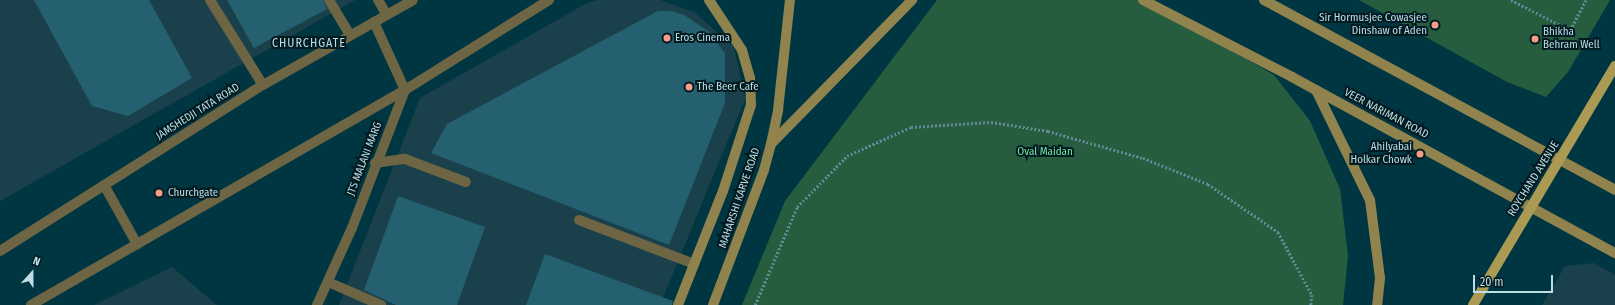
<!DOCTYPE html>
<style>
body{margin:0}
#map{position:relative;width:1615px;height:305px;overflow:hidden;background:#003641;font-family:"Fira Sans Condensed",sans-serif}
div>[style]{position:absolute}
.built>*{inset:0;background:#1a414b}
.green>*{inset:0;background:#265d3e}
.building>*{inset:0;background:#24606f}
.path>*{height:2.5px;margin-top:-1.25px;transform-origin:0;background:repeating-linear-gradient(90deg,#618b95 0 2px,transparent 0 4px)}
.service>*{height:10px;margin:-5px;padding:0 5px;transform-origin:5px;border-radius:5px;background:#6d6544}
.minor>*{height:10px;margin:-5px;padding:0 5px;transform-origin:5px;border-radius:5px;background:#6d6544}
.tertiary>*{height:10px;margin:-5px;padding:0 5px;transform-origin:5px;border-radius:5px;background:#6d6544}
.secondary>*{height:10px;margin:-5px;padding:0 5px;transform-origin:5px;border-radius:5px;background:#90834e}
.primary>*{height:10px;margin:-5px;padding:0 5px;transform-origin:5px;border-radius:5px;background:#aa9a54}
.dots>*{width:11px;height:11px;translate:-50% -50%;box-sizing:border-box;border:2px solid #021b21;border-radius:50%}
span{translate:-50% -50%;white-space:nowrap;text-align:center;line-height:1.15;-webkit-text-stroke:4px #021b21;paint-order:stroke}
.poi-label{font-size:11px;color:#bddce4}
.right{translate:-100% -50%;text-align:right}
.left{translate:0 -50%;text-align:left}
.street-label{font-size:11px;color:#bddce4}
.park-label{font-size:11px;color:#75e5a4}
.neighbourhood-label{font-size:12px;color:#bddce4;letter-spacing:1px}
.north{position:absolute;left:12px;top:253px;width:40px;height:40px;-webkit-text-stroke:3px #021b21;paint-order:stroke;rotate:21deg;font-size:11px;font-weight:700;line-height:16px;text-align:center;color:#bddce4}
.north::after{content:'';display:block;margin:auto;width:14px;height:18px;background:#bddce4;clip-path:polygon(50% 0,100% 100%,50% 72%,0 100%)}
.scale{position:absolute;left:1473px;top:275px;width:80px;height:18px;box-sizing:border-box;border:2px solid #bddce4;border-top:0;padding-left:5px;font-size:12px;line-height:14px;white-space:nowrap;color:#bddce4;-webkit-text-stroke:3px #021b21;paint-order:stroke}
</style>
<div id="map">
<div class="built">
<i style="clip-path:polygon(0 0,355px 0,0 201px)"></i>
<i style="clip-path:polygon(597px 0,660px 0,694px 12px,734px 47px,745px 99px,660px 305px,339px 305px,420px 98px,587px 3px)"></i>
<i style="clip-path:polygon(1594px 263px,1615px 275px,1615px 305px,1542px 305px,1565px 266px)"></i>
<i style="clip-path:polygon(172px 267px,217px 305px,94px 305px)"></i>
</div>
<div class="green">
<i style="clip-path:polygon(937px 0,1142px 0,1274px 75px,1310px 121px,1340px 189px,1348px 256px,1343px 305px,742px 305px,785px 201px)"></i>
<i style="clip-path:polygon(1359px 0,1610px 0,1568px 72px,1546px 97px,1507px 82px)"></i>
</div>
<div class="building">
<i style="clip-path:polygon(34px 0,149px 0,192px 78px,128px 116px,92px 106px)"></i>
<i style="clip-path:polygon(227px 0,323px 0,327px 9px,254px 48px)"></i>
<i style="clip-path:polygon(658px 11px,671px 11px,684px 15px,708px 31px,725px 53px,725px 103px,669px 245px,431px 153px,447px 124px)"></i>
<i style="clip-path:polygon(398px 196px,485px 227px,457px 305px,396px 305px,364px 290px)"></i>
<i style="clip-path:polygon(545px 254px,673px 301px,672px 305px,526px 305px)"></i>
</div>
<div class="path">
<i style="left:1511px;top:0;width:66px;rotate:27deg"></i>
<i style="left:1570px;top:30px;width:34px;rotate:-62deg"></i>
<i style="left:755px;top:305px;width:107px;rotate:-66.8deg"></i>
<i style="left:797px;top:207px;width:71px;rotate:-45.6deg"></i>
<i style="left:847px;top:156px;width:70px;rotate:-24.4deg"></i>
<i style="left:911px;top:127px;width:80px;rotate:-3.6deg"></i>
<i style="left:991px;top:122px;width:58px;rotate:9deg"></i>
<i style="left:1048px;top:131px;width:99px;rotate:15.9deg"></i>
<i style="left:1143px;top:158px;width:70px;rotate:21.8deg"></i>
<i style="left:1208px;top:184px;width:85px;rotate:34.4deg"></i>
<i style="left:1278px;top:232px;width:72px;rotate:61.6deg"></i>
<i style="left:1312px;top:295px;width:10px;rotate:96deg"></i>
</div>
<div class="service">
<i style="left:210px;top:0;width:100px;rotate:58.1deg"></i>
<i style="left:329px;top:0;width:41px;rotate:59deg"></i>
<i style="left:378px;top:0;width:17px;rotate:59deg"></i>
<i style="left:375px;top:163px;width:30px;rotate:-8deg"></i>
<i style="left:405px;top:159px;width:65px;rotate:20.7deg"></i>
<i style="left:579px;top:220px;width:123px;rotate:20.9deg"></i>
</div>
<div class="minor">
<i style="left:328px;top:282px;width:58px;rotate:23.5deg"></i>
<i style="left:317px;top:305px;width:85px;rotate:-65.6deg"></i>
<i style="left:352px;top:228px;width:148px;rotate:-69deg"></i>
<i style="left:405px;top:90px;width:75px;rotate:-114.5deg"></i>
</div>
<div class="tertiary">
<i style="left:104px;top:185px;width:68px;rotate:60.8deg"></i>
<i style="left:0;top:251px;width:311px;rotate:-32.3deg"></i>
<i style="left:263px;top:85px;width:172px;rotate:-29.5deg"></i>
<i style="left:31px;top:305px;width:431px;rotate:-29.9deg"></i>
<i style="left:405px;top:90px;width:170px;rotate:-32deg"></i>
</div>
<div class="secondary">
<i style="left:1143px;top:0;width:168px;rotate:27.3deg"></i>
<i style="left:1292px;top:77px;width:368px;rotate:28.6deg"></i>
<i style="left:1264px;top:0;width:399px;rotate:28.4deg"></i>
<i style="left:1316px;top:90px;width:123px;rotate:63.9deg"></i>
<i style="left:1370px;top:200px;width:79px;rotate:82.7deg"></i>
<i style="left:1380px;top:278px;width:27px;rotate:96deg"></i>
<i style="left:771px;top:144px;width:202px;rotate:-45.6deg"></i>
<i style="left:678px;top:305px;width:123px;rotate:-68.5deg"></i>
<i style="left:723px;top:191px;width:90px;rotate:-72deg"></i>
<i style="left:751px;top:105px;width:27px;rotate:-92deg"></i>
<i style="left:750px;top:78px;width:29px;rotate:-106deg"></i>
<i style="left:742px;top:50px;width:60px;rotate:-123.4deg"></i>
<i style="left:713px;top:305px;width:144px;rotate:-69.3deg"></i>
<i style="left:764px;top:170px;width:27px;rotate:-75deg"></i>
<i style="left:771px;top:144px;width:35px;rotate:-78deg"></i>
<i style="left:778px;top:110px;width:111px;rotate:-83.8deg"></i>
</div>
<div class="primary">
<i style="left:1473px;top:305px;width:278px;rotate:-59.3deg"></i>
</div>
<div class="dots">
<i style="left:1435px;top:25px;background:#f49e87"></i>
<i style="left:667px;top:38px;background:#f49e87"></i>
<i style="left:1535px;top:39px;background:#f49e87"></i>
<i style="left:689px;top:87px;background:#f49e87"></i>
<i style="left:1420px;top:154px;background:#f49e87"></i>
<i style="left:159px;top:193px;background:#f49e87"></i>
</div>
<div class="poi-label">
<span class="right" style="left:1427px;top:25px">Sir Hormusjee Cowasjee<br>Dinshaw of Aden</span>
<span class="left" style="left:1543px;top:39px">Bhikha<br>Behram Well</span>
<span class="left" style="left:675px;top:38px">Eros Cinema</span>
<span class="left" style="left:697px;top:87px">The Beer Cafe</span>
<span class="right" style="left:1412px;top:154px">Ahilyabai<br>Holkar Chowk</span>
<span class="left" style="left:168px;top:193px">Churchgate</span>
</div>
<div class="street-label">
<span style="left:198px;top:112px;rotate:-32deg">JAMSHEDJI TATA ROAD</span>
<span style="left:1386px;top:114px;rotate:28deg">VEER NARIMAN ROAD</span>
<span style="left:365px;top:159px;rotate:-69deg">JTS MALANI MARG</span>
<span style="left:1534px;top:179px;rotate:-58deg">ROYCHAND AVENUE</span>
<span style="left:740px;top:198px;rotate:-71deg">MAHARSHI KARVE ROAD</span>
</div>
<div class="park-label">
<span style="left:1045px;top:152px">Oval Maidan</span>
</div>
<div class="neighbourhood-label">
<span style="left:309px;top:44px">CHURCHGATE</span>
</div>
<div class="north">N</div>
<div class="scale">20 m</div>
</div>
